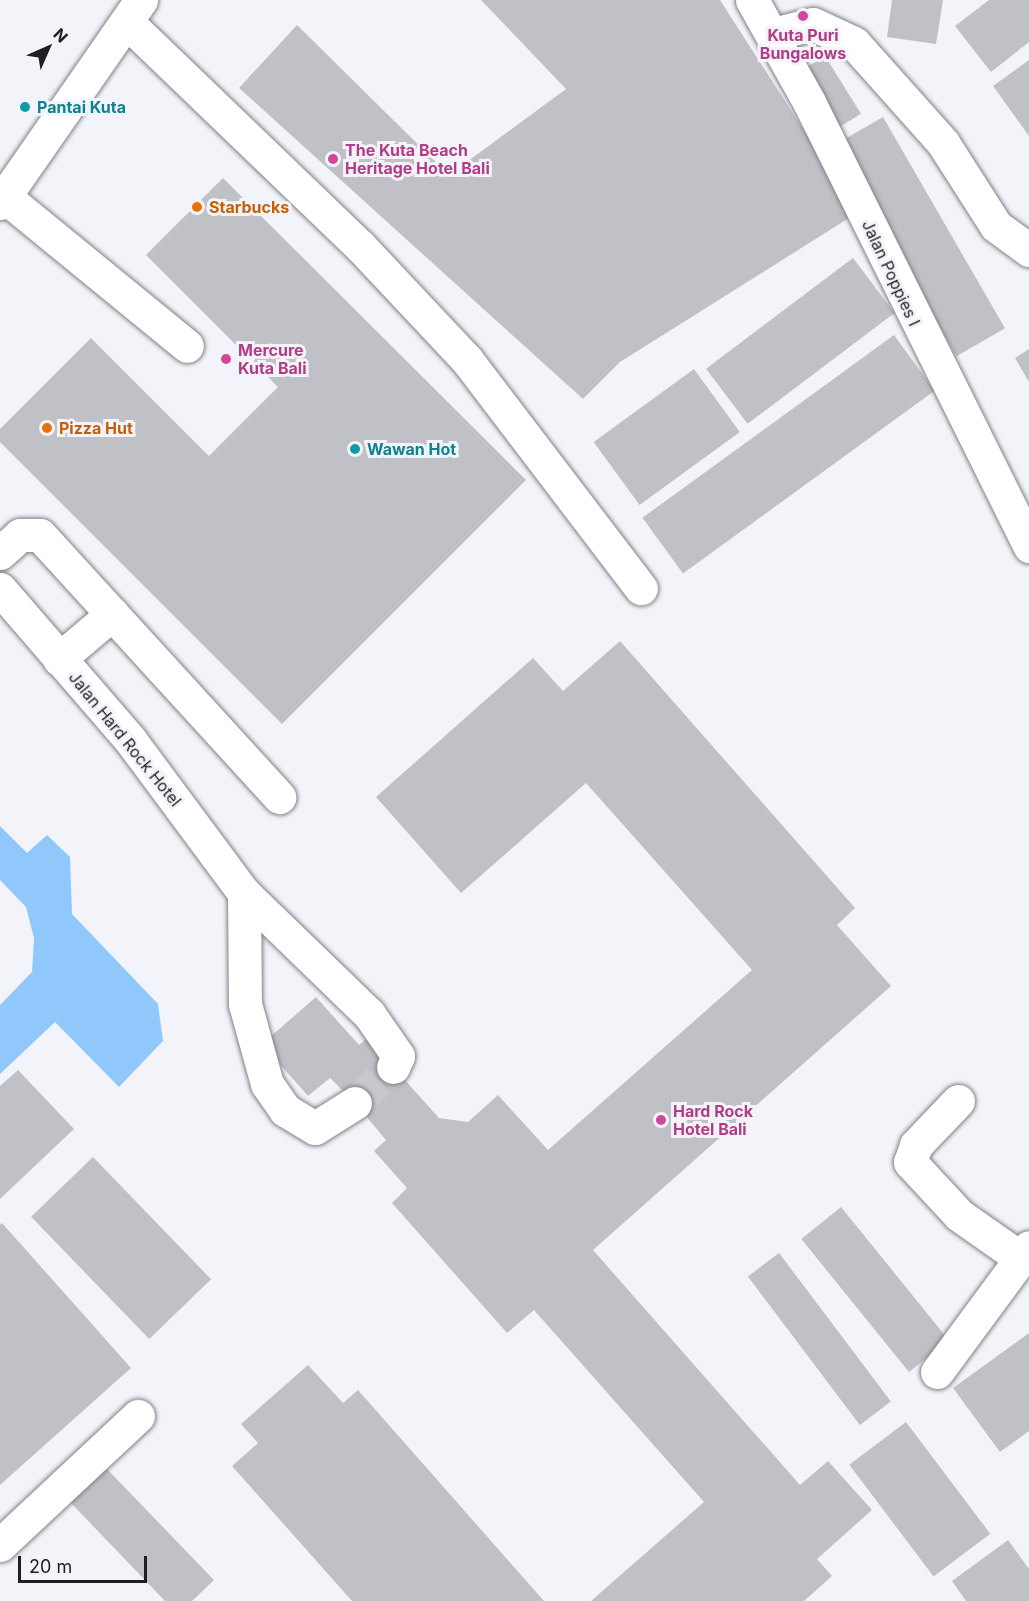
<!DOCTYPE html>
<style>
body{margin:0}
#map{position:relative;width:1029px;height:1601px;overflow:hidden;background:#f3f4f9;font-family:Inter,sans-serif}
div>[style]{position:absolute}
.water>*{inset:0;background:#90c8fb}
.building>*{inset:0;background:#c0c1c6;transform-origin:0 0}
.minor-tunnel>*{height:33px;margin-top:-16.5px;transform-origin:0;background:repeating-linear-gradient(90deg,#c8c9ce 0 33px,transparent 0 49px)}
.roads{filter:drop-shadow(0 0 2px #808286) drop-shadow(0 0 2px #808286)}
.minor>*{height:33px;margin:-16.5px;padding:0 16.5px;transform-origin:16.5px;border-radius:16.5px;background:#fff}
.major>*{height:33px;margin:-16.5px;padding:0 16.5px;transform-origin:16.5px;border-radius:16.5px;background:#fff}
.dots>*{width:16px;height:16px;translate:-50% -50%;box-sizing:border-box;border:3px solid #f3f4f9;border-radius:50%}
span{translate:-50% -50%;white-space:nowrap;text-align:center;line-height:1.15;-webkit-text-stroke:6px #f3f4f9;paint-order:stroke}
.hotel-label{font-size:16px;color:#b23c85;font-weight:700}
.left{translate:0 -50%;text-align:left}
.culture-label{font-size:16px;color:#0d838f;font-weight:700}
.food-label{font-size:16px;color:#c56008;font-weight:700}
.street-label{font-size:16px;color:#1e1f21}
.north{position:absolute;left:18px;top:18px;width:60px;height:60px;-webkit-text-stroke:4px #f3f4f9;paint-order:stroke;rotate:45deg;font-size:16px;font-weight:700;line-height:24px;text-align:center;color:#1e1f21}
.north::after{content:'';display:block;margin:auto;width:21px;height:27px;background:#1e1f21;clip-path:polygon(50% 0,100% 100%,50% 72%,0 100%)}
.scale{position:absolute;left:18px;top:1556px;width:129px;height:27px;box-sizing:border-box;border:3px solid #1e1f21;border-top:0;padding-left:8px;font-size:18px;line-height:21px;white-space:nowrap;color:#1e1f21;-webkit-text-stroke:4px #f3f4f9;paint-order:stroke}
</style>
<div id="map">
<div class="water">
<i style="clip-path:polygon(0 826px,27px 853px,47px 835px,70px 857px,72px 914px,158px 1004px,163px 1041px,119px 1087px,55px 1022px,0 1074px,0 1005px,32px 972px,34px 938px,26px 907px,0 880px)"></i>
</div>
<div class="building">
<i style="clip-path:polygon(481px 0,720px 0,857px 213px,620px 362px,583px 399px,239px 88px,297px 25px,449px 175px,566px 89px)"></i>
<i style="clip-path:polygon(892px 0,943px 0,936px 44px,887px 37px)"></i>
<i style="clip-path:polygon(989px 0,1029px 0,1029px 42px,991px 72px,955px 26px)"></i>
<i style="left:825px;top:56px;width:68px;height:37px;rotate:58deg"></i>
<i style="clip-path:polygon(1029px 60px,1029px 136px,993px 86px)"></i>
<i style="left:883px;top:117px;width:244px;height:56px;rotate:60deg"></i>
<i style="clip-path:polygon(223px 178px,526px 480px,282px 724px,0 442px,0 429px,91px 338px,209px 456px,278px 387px,146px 255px)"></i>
<i style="left:853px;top:258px;width:69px;height:184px;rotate:53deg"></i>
<i style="left:894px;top:335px;width:69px;height:311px;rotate:54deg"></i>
<i style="clip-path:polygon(1029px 349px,1029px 382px,1015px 358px)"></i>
<i style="left:694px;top:369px;width:78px;height:124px;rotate:54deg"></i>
<i style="clip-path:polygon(620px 641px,855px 908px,837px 925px,891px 986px,593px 1250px,800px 1485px,828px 1461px,872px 1510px,817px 1559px,832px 1576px,804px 1601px,591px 1601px,704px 1502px,534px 1310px,507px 1333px,392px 1203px,407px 1188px,374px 1151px,386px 1140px,355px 1103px,330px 1078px,308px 1096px,262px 1044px,316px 997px,359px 1045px,367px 1038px,439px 1118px,468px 1122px,498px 1095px,548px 1150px,752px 970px,586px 783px,461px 893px,376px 797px,533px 658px,563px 691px)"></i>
<i style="clip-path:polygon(18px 1070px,74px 1129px,0 1199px,0 1086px)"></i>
<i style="left:93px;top:1157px;width:170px;height:86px;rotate:46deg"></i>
<i style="left:841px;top:1207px;width:171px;height:51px;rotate:51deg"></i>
<i style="clip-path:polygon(2px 1223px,131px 1368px,0 1485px,0 1225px)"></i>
<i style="left:779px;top:1253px;width:186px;height:39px;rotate:53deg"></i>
<i style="clip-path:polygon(1029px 1333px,1029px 1431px,1000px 1452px,953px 1388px)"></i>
<i style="clip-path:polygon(308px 1365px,343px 1403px,358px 1390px,544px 1601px,352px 1601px,232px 1466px,258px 1443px,241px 1424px)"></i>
<i style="left:906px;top:1422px;width:140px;height:71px;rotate:53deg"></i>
<i style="clip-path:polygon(106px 1468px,214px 1580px,192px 1601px,165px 1601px,70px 1502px)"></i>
<i style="clip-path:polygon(1008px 1540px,1029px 1569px,1029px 1601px,966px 1601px,952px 1581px)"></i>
</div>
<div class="minor-tunnel">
<i style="left:355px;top:1103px;width:52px;rotate:-43.5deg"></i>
</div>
<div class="roads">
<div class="minor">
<i style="left:752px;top:0;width:117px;rotate:60.8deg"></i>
<i style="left:809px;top:102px;width:496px;rotate:63.6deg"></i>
<i style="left:127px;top:22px;width:323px;rotate:43.9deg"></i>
<i style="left:360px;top:246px;width:156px;rotate:46.8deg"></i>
<i style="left:467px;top:360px;width:287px;rotate:52.7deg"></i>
<i style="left:773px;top:34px;width:41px;rotate:-14deg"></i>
<i style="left:813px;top:24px;width:45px;rotate:24.9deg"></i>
<i style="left:854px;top:43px;width:134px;rotate:48.3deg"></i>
<i style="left:943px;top:143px;width:98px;rotate:57.4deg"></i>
<i style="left:996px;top:226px;width:41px;rotate:36deg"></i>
<i style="left:5px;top:197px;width:235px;rotate:39.3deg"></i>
<i style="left:0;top:553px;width:27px;rotate:-42deg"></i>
<i style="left:20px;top:535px;width:20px"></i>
<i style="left:40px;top:535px;width:355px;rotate:47.6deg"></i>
<i style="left:0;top:589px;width:201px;rotate:49.2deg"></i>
<i style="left:131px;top:741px;width:189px;rotate:53.4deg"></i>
<i style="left:244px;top:893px;width:174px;rotate:44.1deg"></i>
<i style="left:369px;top:1014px;width:51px;rotate:55.4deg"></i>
<i style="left:398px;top:1056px;width:12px;rotate:114deg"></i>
<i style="left:59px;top:659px;width:70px;rotate:-40.3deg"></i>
<i style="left:244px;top:893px;width:111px;rotate:89.5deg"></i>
<i style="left:245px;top:1004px;width:83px;rotate:74.6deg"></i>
<i style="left:267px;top:1084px;width:32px;rotate:55deg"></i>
<i style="left:285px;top:1110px;width:35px;rotate:31deg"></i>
<i style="left:315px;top:1128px;width:47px;rotate:-32deg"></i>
<i style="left:958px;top:1101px;width:61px;rotate:133.7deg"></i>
<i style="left:916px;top:1145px;width:18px;rotate:109deg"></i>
<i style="left:910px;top:1162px;width:72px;rotate:47.2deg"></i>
<i style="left:959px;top:1215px;width:73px;rotate:35deg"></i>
<i style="left:937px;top:1372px;width:155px;rotate:-53.6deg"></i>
<i style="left:0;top:1545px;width:189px;rotate:-43.1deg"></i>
</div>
<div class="major">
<i style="left:0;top:203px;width:247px;rotate:-55.2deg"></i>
</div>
</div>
<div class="dots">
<i style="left:803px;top:16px;background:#d1479c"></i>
<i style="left:25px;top:107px;background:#0f9aa8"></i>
<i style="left:333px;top:159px;background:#d1479c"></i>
<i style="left:197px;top:207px;background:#e8710a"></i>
<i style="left:226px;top:359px;background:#d1479c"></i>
<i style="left:47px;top:428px;background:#e8710a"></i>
<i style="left:355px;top:449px;background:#0f9aa8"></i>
<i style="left:661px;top:1120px;background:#d1479c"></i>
</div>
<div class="hotel-label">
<span style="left:803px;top:44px">Kuta Puri<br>Bungalows</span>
<span class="left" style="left:345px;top:159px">The Kuta Beach<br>Heritage Hotel Bali</span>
<span class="left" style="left:238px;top:359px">Mercure<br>Kuta Bali</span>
<span class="left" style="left:673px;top:1120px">Hard Rock<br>Hotel Bali</span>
</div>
<div class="culture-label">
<span class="left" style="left:37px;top:107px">Pantai Kuta</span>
<span class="left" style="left:367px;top:449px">Wawan Hot</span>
</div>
<div class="food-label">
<span class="left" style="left:209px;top:207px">Starbucks</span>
<span class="left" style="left:59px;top:428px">Pizza Hut</span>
</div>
<div class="street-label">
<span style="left:891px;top:273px;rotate:65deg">Jalan Poppies I</span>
<span style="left:125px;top:739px;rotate:51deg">Jalan Hard Rock Hotel</span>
</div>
<div class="north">N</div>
<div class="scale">20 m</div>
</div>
